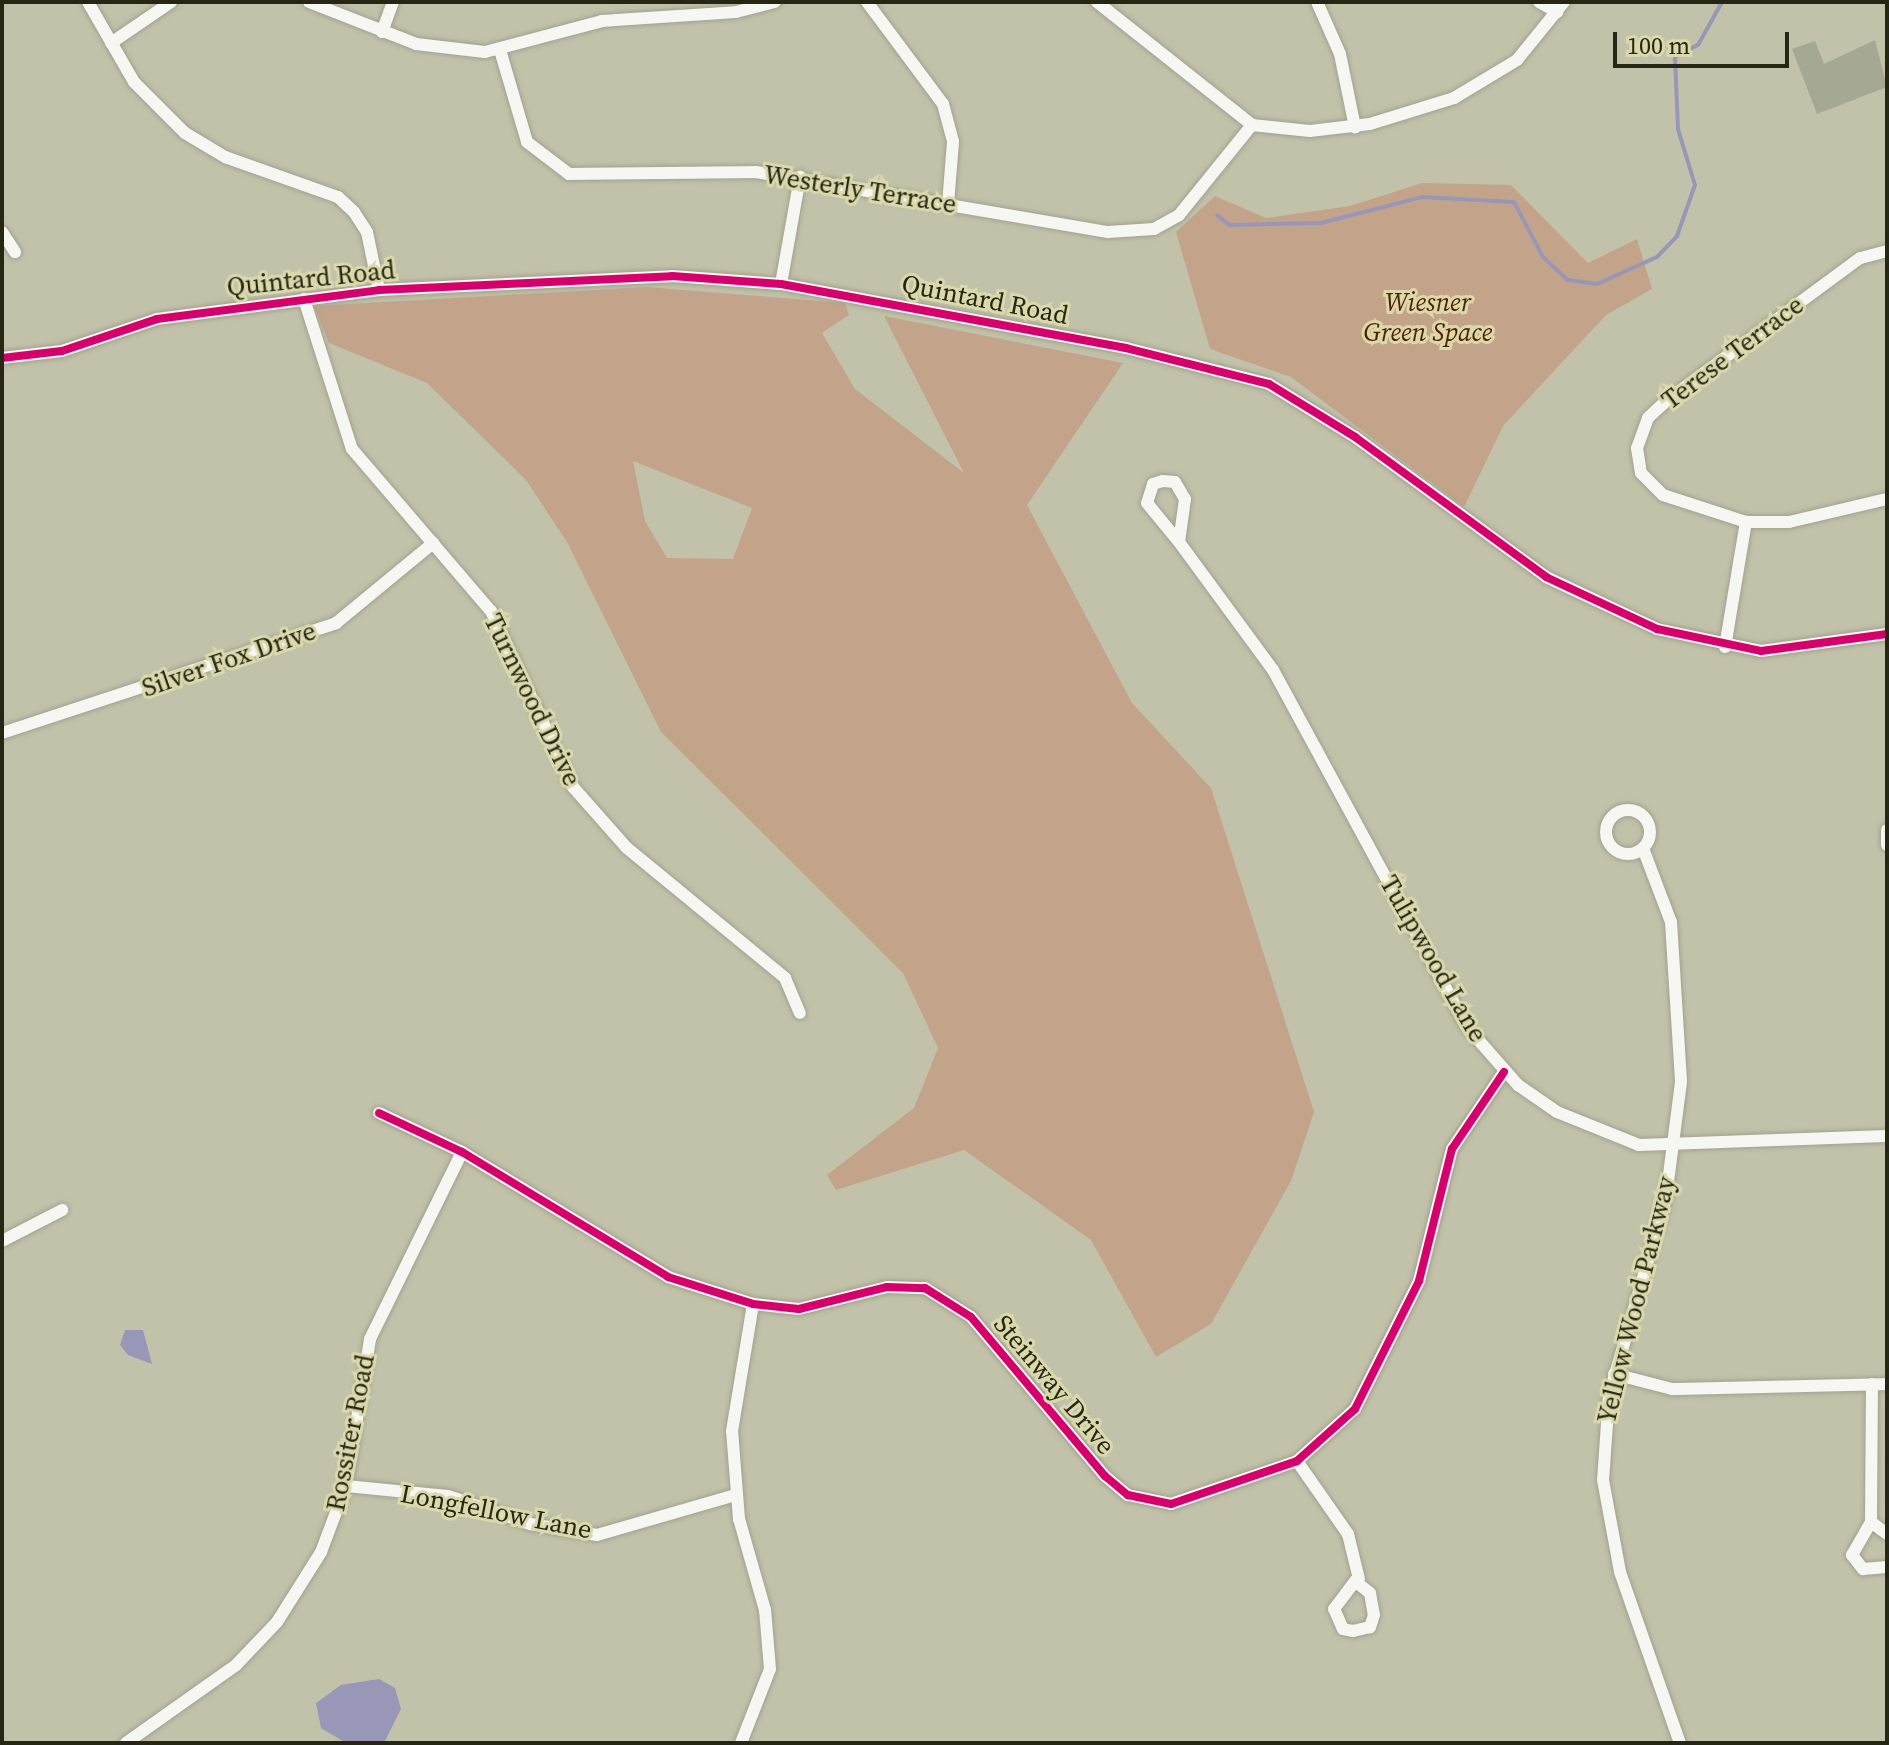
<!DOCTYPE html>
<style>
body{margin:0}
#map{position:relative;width:1889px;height:1745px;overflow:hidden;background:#c2c2aa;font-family:"Source Serif 4",serif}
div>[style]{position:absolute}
.green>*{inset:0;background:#c3a48b}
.water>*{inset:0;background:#9997b7}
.stream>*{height:4px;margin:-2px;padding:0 2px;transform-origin:2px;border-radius:2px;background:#9997b7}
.building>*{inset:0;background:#a4a895}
.roads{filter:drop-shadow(0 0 2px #a2a18f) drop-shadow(0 0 2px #a2a18f)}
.minor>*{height:12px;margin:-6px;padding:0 6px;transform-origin:6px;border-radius:6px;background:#f6f6f2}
.minor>.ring{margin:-6px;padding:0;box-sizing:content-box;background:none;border:12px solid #f6f6f2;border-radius:50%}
.cycleway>*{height:8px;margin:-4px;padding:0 4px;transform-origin:4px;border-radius:4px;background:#d6006c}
span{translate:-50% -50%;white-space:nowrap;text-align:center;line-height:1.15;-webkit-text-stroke:6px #dad9ab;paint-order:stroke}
.street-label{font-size:26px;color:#272615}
.park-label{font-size:26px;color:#551e00;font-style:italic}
.frame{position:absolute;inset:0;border:4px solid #272615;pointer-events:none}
.scale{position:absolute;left:1613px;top:32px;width:176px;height:36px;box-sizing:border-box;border:4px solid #272615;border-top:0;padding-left:10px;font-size:24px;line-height:28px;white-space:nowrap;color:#272615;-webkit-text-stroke:6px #dad9ab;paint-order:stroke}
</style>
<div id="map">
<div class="green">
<i style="clip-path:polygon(1422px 183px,1511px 185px,1588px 263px,1637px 239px,1652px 289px,1606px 315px,1503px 426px,1464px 507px,1291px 377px,1210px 349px,1176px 232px,1215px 196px,1266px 218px,1350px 206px)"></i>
<i style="clip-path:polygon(evenodd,647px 287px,845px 303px,849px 315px,822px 333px,855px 389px,964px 473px,884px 316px,1123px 363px,1027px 505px,1132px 703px,1211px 788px,1314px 1112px,1291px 1181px,1211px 1324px,1156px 1357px,1091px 1240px,964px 1150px,836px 1190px,827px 1175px,914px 1108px,938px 1048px,903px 973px,661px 732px,567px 542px,526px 480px,427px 383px,329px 343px,314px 306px,647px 287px,633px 461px,752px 508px,733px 559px,667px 558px,645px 521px,633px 461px)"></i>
</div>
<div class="water">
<i style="clip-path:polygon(125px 1330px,143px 1330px,152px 1364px,128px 1355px,120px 1345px)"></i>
<i style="clip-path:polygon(379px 1679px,395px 1688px,401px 1709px,384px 1743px,346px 1743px,321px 1728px,316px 1703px,341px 1685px)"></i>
</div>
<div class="stream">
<i style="left:1217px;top:215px;width:16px;rotate:38deg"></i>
<i style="left:1230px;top:225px;width:91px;rotate:-1.3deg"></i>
<i style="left:1321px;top:223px;width:104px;rotate:-14.4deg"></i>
<i style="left:1422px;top:197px;width:92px;rotate:3.1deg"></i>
<i style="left:1514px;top:202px;width:62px;rotate:62.2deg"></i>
<i style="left:1543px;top:257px;width:34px;rotate:43deg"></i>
<i style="left:1568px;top:280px;width:29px;rotate:8deg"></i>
<i style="left:1597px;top:284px;width:66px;rotate:-24.2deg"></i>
<i style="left:1657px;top:257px;width:29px;rotate:-46deg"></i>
<i style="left:1677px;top:236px;width:54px;rotate:-70.6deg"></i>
<i style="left:1695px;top:185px;width:59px;rotate:-106.9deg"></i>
<i style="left:1678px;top:129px;width:72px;rotate:-92.4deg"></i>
<i style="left:1675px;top:57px;width:26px;rotate:-28deg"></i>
<i style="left:1698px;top:45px;width:49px;rotate:-60.8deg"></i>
</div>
<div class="building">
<i style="clip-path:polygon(1875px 40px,1887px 87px,1817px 114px,1792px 49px,1815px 41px,1824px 64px)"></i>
</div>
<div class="roads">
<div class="minor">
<i style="left:88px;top:2px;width:92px;rotate:60.1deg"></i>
<i style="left:134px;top:82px;width:72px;rotate:45deg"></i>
<i style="left:185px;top:133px;width:47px;rotate:31deg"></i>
<i style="left:225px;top:157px;width:120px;rotate:19.5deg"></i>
<i style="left:338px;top:197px;width:22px;rotate:43deg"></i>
<i style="left:354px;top:212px;width:24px;rotate:57deg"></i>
<i style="left:367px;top:232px;width:59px;rotate:78.3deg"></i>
<i style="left:309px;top:2px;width:115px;rotate:21.4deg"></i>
<i style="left:416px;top:44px;width:69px;rotate:6.6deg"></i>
<i style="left:485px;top:52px;width:121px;rotate:-14.8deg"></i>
<i style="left:602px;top:21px;width:134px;rotate:-3.8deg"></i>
<i style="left:736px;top:12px;width:40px;rotate:-14.4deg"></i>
<i style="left:867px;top:2px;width:127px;rotate:53.3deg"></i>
<i style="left:943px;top:104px;width:39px;rotate:75deg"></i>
<i style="left:953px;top:142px;width:62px;rotate:94.6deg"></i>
<i style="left:1097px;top:2px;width:198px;rotate:38.4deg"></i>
<i style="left:1252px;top:125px;width:58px;rotate:5.9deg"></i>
<i style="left:1310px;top:131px;width:60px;rotate:-6.7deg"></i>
<i style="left:1370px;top:124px;width:88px;rotate:-17.2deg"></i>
<i style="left:1454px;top:98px;width:74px;rotate:-31.1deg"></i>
<i style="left:1517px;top:60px;width:75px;rotate:-51deg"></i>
<i style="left:1317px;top:2px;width:57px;rotate:66.1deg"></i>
<i style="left:1340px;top:54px;width:75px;rotate:78.4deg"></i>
<i style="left:1539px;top:2px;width:21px;rotate:29deg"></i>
<i style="left:382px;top:32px;width:32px;rotate:-70deg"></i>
<i style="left:111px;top:43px;width:73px;rotate:-34.3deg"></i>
<i style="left:500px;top:50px;width:96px;rotate:73.6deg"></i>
<i style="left:527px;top:142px;width:53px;rotate:37.3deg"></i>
<i style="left:569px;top:174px;width:187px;rotate:-0.6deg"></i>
<i style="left:756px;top:172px;width:357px;rotate:9.7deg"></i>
<i style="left:1108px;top:232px;width:46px;rotate:-3.7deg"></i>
<i style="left:1154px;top:229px;width:29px;rotate:-29deg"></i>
<i style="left:1179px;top:215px;width:116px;rotate:-51deg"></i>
<i style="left:2px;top:232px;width:24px;rotate:57deg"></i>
<i style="left:1887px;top:251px;width:28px;rotate:165deg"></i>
<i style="left:1860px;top:258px;width:242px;rotate:143.6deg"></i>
<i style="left:1665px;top:402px;width:23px;rotate:137deg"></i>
<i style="left:1648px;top:418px;width:32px;rotate:110deg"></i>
<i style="left:1637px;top:448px;width:25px;rotate:81deg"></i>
<i style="left:1641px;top:473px;width:31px;rotate:45deg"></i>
<i style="left:1663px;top:495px;width:87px;rotate:18deg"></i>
<i style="left:1746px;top:522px;width:43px"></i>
<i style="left:1789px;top:522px;width:101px;rotate:-13.2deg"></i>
<i style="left:781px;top:284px;width:109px;rotate:-79.9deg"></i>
<i style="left:304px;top:299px;width:157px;rotate:72.3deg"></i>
<i style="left:352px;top:449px;width:213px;rotate:49.4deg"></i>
<i style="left:491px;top:611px;width:194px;rotate:65deg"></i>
<i style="left:573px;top:787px;width:81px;rotate:48.5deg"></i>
<i style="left:627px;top:848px;width:205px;rotate:39.4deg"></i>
<i style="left:785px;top:978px;width:38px;rotate:67deg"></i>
<i style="left:2px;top:358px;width:60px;rotate:-6.7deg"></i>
<i style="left:62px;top:351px;width:100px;rotate:-18.6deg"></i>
<i style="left:157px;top:319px;width:224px;rotate:-7.4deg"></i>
<i style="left:379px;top:290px;width:293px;rotate:-2.7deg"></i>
<i style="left:672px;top:276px;width:109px;rotate:4.2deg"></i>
<i style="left:781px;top:284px;width:351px;rotate:10.5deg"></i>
<i style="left:1126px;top:348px;width:147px;rotate:14.1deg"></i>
<i style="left:1269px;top:384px;width:101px;rotate:31.6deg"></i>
<i style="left:1355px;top:437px;width:237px;rotate:36.2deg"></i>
<i style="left:1546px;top:577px;width:123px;rotate:25.1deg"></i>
<i style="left:1657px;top:629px;width:106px;rotate:11.9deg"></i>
<i style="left:1761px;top:651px;width:127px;rotate:-7.7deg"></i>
<i style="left:1163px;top:481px;width:12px;rotate:5deg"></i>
<i style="left:1175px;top:482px;width:20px;rotate:60deg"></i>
<i style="left:1185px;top:499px;width:43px;rotate:97.9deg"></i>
<i style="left:1179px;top:542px;width:50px;rotate:-129.4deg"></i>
<i style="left:1147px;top:503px;width:20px;rotate:-72deg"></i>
<i style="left:1153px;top:484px;width:10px;rotate:-17deg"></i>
<i style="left:1179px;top:542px;width:159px;rotate:53.7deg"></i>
<i style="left:1273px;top:670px;width:405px;rotate:61.5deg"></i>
<i style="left:1466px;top:1026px;width:79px;rotate:48.6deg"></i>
<i style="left:1518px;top:1085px;width:47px;rotate:34.7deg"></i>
<i style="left:1557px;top:1112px;width:88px;rotate:21.9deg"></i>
<i style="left:1639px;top:1145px;width:248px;rotate:-2.1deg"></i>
<i style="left:1725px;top:647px;width:127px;rotate:-80.5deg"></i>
<i style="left:2px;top:733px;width:352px;rotate:-18.2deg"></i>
<i style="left:336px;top:623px;width:126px;rotate:-39.5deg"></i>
<i class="ring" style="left:1606px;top:810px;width:32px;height:32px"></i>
<i style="left:1887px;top:830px;width:15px;rotate:90deg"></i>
<i style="left:1644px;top:851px;width:76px;rotate:69.2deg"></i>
<i style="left:1671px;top:922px;width:160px;rotate:86.4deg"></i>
<i style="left:1681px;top:1082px;width:117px;rotate:97.4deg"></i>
<i style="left:1666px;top:1198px;width:205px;rotate:106.1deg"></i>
<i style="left:1609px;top:1395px;width:85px;rotate:94deg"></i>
<i style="left:1603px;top:1480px;width:94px;rotate:79.5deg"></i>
<i style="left:1620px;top:1572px;width:181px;rotate:70.7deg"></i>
<i style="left:379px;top:1113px;width:92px;rotate:25.2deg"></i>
<i style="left:462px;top:1152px;width:241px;rotate:31.2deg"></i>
<i style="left:668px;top:1277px;width:89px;rotate:17.6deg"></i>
<i style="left:753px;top:1304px;width:46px;rotate:6.2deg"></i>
<i style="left:799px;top:1309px;width:91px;rotate:-14deg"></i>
<i style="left:887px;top:1287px;width:38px;rotate:2deg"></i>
<i style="left:925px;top:1288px;width:54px;rotate:32.2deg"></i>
<i style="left:971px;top:1317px;width:208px;rotate:49.9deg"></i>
<i style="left:1105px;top:1476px;width:30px;rotate:40deg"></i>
<i style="left:1128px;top:1495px;width:44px;rotate:11.8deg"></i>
<i style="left:1171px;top:1504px;width:133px;rotate:-18.8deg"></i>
<i style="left:1297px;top:1461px;width:78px;rotate:-41.9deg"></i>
<i style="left:1355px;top:1409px;width:143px;rotate:-63.4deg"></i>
<i style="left:1419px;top:1281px;width:136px;rotate:-76deg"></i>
<i style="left:1452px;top:1149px;width:93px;rotate:-56deg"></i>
<i style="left:2px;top:1241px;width:68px;rotate:-27.3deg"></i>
<i style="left:1614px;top:1374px;width:60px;rotate:14.5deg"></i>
<i style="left:1672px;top:1389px;width:215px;rotate:-1.3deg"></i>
<i style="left:1297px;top:1461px;width:89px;rotate:55.1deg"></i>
<i style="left:1348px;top:1534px;width:46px;rotate:76.3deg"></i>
<i style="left:346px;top:1486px;width:102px;rotate:5.6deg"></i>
<i style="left:448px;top:1496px;width:87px;rotate:18.9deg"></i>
<i style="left:530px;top:1524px;width:68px;rotate:9.3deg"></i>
<i style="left:597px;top:1535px;width:145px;rotate:-16.1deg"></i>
<i style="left:1871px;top:1522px;width:138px;rotate:-89.6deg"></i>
<i style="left:1887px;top:1534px;width:20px;rotate:-143deg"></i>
<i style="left:1871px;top:1522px;width:38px;rotate:120deg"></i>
<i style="left:1852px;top:1555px;width:18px;rotate:52deg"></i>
<i style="left:1863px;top:1569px;width:24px;rotate:-5deg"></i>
<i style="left:1355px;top:1581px;width:19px;rotate:39deg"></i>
<i style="left:1370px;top:1593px;width:22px;rotate:80deg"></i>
<i style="left:1374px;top:1615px;width:13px;rotate:108deg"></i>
<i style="left:1370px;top:1627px;width:17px;rotate:167deg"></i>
<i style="left:1353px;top:1631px;width:10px;rotate:-169deg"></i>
<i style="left:1343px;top:1629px;width:22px;rotate:-114deg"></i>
<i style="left:1334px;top:1609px;width:35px;rotate:-53deg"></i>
<i style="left:126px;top:1743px;width:135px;rotate:-35.3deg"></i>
<i style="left:236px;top:1665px;width:59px;rotate:-46.4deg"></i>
<i style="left:277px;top:1622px;width:83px;rotate:-57.8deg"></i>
<i style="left:321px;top:1552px;width:71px;rotate:-69.3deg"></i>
<i style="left:346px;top:1486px;width:149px;rotate:-80.7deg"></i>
<i style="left:370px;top:1339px;width:208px;rotate:-63.8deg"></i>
<i style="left:741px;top:1743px;width:79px;rotate:-68.6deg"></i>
<i style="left:770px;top:1669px;width:59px;rotate:-94.8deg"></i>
<i style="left:765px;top:1610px;width:95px;rotate:-105.9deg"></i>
<i style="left:739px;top:1519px;width:88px;rotate:-94.5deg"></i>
<i style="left:732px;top:1431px;width:129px;rotate:-80.6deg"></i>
</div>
</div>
<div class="cycleway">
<i style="left:2px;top:358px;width:60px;rotate:-6.7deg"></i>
<i style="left:62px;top:351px;width:100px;rotate:-18.6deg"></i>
<i style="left:157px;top:319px;width:224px;rotate:-7.4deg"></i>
<i style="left:379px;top:290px;width:293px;rotate:-2.7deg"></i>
<i style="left:672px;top:276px;width:109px;rotate:4.2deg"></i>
<i style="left:781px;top:284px;width:351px;rotate:10.5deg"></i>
<i style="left:1126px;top:348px;width:147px;rotate:14.1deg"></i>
<i style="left:1269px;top:384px;width:101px;rotate:31.6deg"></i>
<i style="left:1355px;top:437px;width:237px;rotate:36.2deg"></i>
<i style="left:1546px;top:577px;width:123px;rotate:25.1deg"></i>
<i style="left:1657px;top:629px;width:106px;rotate:11.9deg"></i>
<i style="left:1761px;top:651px;width:127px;rotate:-7.7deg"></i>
<i style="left:379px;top:1113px;width:92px;rotate:25.2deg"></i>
<i style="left:462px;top:1152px;width:241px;rotate:31.2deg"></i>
<i style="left:668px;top:1277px;width:89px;rotate:17.6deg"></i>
<i style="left:753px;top:1304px;width:46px;rotate:6.2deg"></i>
<i style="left:799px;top:1309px;width:91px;rotate:-14deg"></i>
<i style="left:887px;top:1287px;width:38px;rotate:2deg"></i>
<i style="left:925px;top:1288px;width:54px;rotate:32.2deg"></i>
<i style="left:971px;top:1317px;width:208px;rotate:49.9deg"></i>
<i style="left:1105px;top:1476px;width:30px;rotate:40deg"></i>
<i style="left:1128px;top:1495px;width:44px;rotate:11.8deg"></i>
<i style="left:1171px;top:1504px;width:133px;rotate:-18.8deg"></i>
<i style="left:1297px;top:1461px;width:78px;rotate:-41.9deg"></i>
<i style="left:1355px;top:1409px;width:143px;rotate:-63.4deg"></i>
<i style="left:1419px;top:1281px;width:136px;rotate:-76deg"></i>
<i style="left:1452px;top:1149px;width:93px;rotate:-56deg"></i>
</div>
<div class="street-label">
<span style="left:860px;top:190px;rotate:9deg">Westerly Terrace</span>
<span style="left:311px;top:279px;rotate:-6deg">Quintard Road</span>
<span style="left:985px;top:300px;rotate:11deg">Quintard Road</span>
<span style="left:1733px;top:353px;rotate:-37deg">Terese Terrace</span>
<span style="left:229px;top:660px;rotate:-19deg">Silver Fox Drive</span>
<span style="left:532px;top:700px;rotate:64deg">Turnwood Drive</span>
<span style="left:1433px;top:959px;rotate:60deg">Tulipwood Lane</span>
<span style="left:1637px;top:1300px;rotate:-76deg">Yellow Wood Parkway</span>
<span style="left:1054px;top:1385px;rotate:50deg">Steinway Drive</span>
<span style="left:351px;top:1433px;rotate:-79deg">Rossiter Road</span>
<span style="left:496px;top:1512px;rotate:11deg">Longfellow Lane</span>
</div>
<div class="park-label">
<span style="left:1428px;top:318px">Wiesner<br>Green Space</span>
</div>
<div class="frame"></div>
<div class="scale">100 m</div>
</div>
